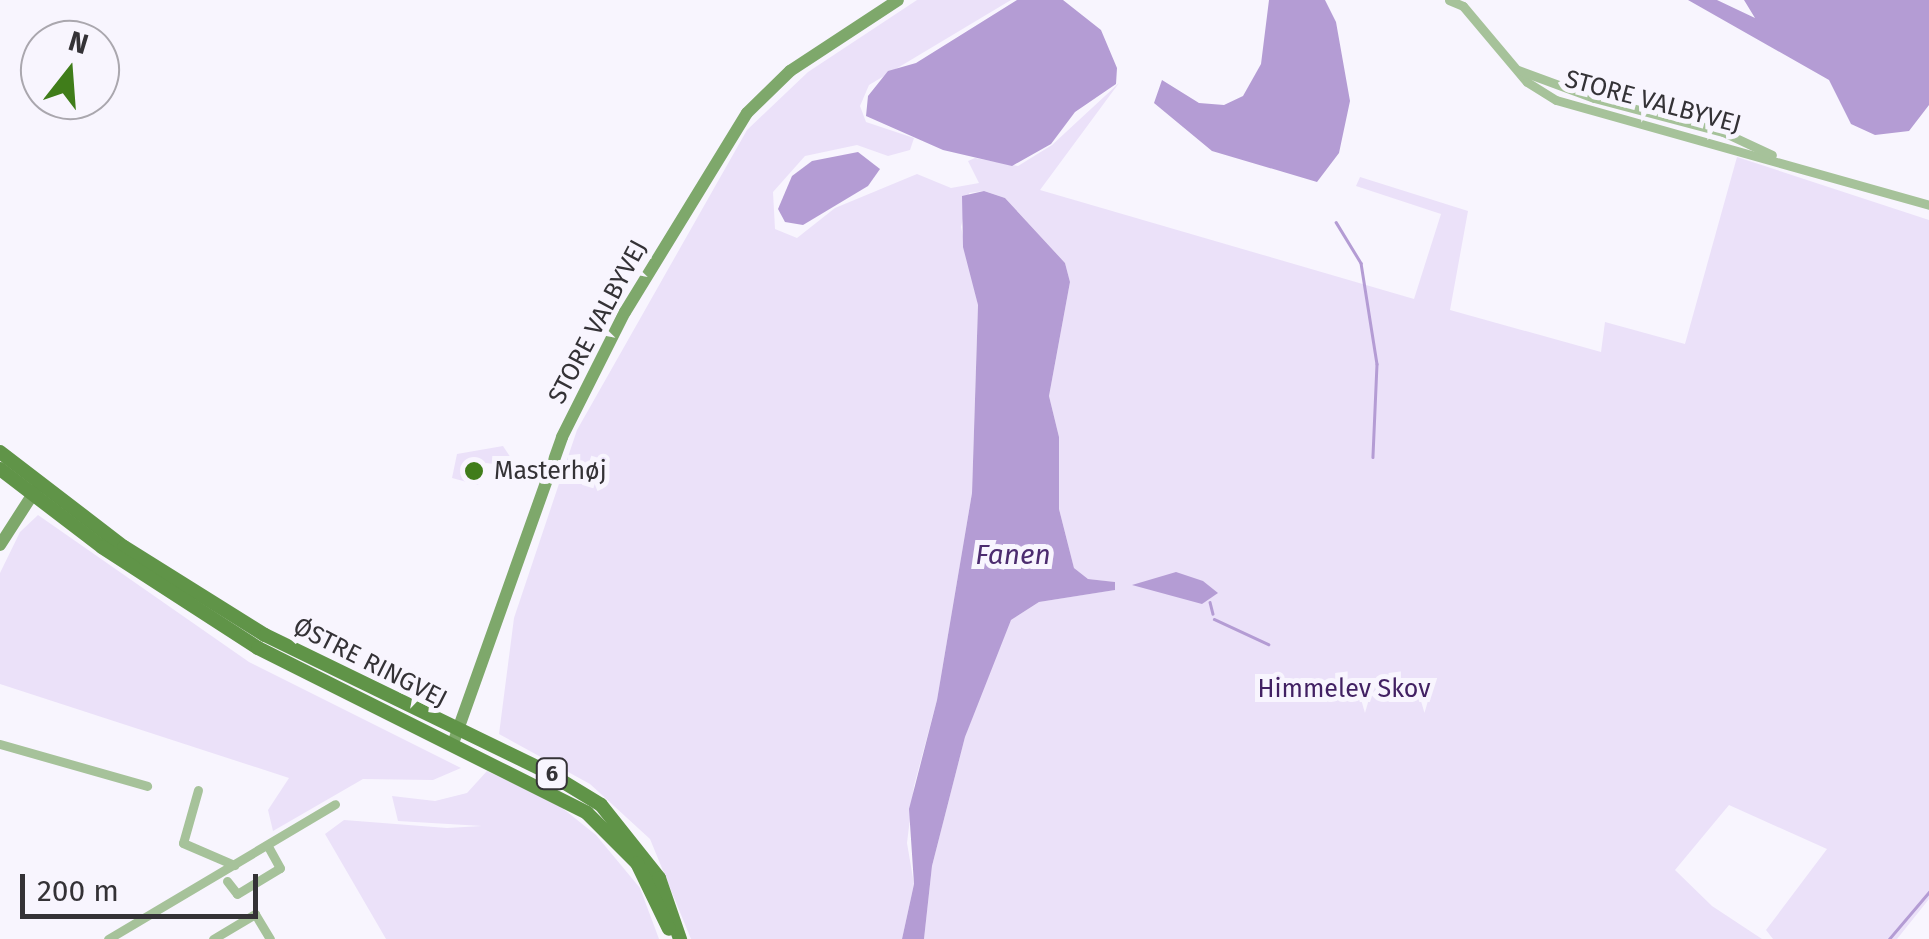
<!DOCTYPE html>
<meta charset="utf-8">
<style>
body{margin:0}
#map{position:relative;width:1929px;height:939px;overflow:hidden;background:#f8f5fe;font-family:"Fira Sans",sans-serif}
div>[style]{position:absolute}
.green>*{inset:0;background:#ebe1f9}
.water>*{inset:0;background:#b49cd4}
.stream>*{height:2.5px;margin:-1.25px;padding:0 1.25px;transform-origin:1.25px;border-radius:1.25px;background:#b49cd4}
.street>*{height:9px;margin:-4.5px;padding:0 4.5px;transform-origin:4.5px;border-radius:4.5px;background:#a6c29a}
.secondary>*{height:12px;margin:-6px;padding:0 6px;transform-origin:6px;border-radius:6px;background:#7ea86b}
.primary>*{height:14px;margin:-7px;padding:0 7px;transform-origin:7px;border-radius:7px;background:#609448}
.dots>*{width:28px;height:28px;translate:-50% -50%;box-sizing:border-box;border:5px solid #f8f5fe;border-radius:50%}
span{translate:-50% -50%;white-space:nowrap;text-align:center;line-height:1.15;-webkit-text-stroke:10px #f8f5fe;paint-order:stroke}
.shield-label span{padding:2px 8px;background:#f8f5fe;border:2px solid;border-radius:8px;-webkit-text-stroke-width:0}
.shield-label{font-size:22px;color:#343236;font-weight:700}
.street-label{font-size:25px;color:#343236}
.poi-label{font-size:25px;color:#343236}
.left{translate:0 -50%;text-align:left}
.park-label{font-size:25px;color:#422163}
.water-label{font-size:28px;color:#4c2c6f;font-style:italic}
.north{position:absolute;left:20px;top:20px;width:100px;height:100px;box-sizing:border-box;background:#f8f5fe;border:2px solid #aaa7ae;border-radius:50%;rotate:17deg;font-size:28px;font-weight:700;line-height:40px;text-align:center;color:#343236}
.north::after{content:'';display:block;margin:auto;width:35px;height:45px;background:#407d1a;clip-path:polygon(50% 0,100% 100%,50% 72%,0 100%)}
.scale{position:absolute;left:20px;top:874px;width:238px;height:45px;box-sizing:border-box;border:5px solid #343236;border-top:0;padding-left:12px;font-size:30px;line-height:35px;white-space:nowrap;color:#343236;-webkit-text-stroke:8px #f8f5fe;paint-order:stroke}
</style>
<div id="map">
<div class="green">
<i style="clip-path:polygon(917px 0,1011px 0,869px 85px,860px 106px,866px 122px,914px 138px,910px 150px,888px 156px,857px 145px,805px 156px,773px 192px,775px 229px,797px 238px,835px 208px,917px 174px,951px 188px,979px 183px,968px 161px,975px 158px,1018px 166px,1052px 145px,1119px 83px,1040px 190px,1414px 299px,1441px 214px,1356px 186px,1360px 177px,1468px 211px,1450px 310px,1601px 352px,1605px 322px,1685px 344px,1737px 157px,1929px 220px,1929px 899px,1897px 939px,1773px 939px,1766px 930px,1827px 849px,1729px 805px,1675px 870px,1712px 906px,1762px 939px,924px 939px,932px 866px,965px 737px,1001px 636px,1011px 620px,1039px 602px,1114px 590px,1114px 582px,1088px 579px,1074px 568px,1059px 509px,1059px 437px,1049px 396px,1070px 282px,1065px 263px,1005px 198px,984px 191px,969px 193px,961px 227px,978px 305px,972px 493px,937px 700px,914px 786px,907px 843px,914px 884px,902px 939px,691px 939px,650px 839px,590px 784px,499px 734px,514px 618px,577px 430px,747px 130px,808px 72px)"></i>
<i style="clip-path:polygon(503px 446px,517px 467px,486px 463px,478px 485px,452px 478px,457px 454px)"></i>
<i style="clip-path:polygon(38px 515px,249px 662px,461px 768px,433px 780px,363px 779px,273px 831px,268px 810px,289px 778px,0 684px,0 573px,20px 532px)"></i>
<i style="clip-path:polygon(487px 771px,556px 803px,596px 835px,640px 888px,659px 939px,386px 939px,325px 834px,344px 820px,447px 828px,482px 826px,398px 821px,392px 796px,435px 801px,467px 793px)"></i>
</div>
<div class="water">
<i style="clip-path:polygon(1017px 0,1063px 0,1101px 30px,1117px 68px,1116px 84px,1075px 112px,1051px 144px,1012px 166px,943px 150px,866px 116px,868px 96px,888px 71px,916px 63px)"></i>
<i style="clip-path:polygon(1269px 0,1325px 0,1336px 22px,1350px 101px,1339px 153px,1317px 182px,1212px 151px,1154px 103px,1162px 80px,1199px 103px,1224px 105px,1243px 96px,1261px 64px)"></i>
<i style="clip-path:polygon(1688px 0,1717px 0,1755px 18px,1744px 0,1929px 0,1929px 105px,1909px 131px,1875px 135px,1851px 124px,1829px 80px)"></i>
<i style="clip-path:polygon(858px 152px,880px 169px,868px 186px,803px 225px,785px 222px,778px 209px,792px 176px,812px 161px)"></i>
<i style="clip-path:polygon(984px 191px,1005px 198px,1065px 263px,1070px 282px,1049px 396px,1059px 437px,1059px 509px,1074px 568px,1088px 579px,1115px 582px,1115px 590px,1039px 602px,1011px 620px,965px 737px,932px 866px,924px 939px,902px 939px,914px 884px,909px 809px,937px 700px,972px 493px,978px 305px,963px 247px,962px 196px)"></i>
<i style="clip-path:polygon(1176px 572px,1203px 581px,1218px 593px,1202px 604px,1132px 585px)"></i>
</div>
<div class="stream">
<i style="left:1336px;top:222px;width:48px;rotate:58.6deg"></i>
<i style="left:1361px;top:263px;width:102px;rotate:81deg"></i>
<i style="left:1377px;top:364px;width:93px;rotate:92.5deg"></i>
<i style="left:1210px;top:602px;width:12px;rotate:76deg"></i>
<i style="left:1214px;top:619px;width:60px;rotate:24.8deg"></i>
<i style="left:1889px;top:939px;width:62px;rotate:-49.6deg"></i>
</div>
<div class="street">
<i style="left:1449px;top:0;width:15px;rotate:23deg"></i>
<i style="left:1463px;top:6px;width:99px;rotate:49.9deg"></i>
<i style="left:1527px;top:82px;width:34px;rotate:32deg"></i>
<i style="left:1556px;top:100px;width:387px;rotate:15.7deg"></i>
<i style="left:1518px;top:70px;width:81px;rotate:20.2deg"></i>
<i style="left:1594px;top:98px;width:133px;rotate:14.8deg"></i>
<i style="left:1723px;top:132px;width:54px;rotate:25.1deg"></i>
<i style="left:0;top:744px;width:153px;rotate:15.9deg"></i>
<i style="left:198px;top:790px;width:55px;rotate:105.8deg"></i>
<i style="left:183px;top:843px;width:56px;rotate:23.3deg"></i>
<i style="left:227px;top:881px;width:16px;rotate:52deg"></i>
<i style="left:237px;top:894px;width:50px;rotate:-31.2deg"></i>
<i style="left:280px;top:868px;width:26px;rotate:-119deg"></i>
<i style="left:108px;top:939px;width:264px;rotate:-30.7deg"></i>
<i style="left:213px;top:939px;width:49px;rotate:-30.8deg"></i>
<i style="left:255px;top:914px;width:29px;rotate:59deg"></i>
</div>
<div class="secondary">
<i style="left:0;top:545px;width:70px;rotate:-57.2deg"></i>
<i style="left:455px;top:738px;width:319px;rotate:-70.4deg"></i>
<i style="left:562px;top:437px;width:140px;rotate:-63.3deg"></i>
<i style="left:625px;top:312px;width:233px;rotate:-58.5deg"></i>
<i style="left:747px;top:113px;width:60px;rotate:-44.3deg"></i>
<i style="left:790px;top:71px;width:129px;rotate:-33.3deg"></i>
</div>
<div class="primary">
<i style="left:0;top:452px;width:156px;rotate:37.5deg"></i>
<i style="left:124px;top:547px;width:166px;rotate:32deg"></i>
<i style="left:265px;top:635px;width:314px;rotate:25.9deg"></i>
<i style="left:547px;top:772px;width:63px;rotate:31.4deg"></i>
<i style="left:601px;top:805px;width:93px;rotate:51.5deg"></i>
<i style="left:659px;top:878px;width:65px;rotate:71deg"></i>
<i style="left:0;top:469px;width:128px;rotate:37.4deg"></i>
<i style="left:102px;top:547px;width:186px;rotate:32.9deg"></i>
<i style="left:258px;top:648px;width:368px;rotate:26.6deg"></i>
<i style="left:587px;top:813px;width:71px;rotate:45deg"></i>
<i style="left:637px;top:863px;width:73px;rotate:64.1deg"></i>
</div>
<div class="dots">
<i style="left:474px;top:471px;background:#407d1a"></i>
</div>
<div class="shield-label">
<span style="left:552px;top:774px">6</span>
</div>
<div class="street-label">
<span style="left:1653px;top:102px;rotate:15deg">STORE VALBYVEJ</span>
<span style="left:598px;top:322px;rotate:-62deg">STORE VALBYVEJ</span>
<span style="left:370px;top:663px;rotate:27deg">ØSTRE RINGVEJ</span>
</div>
<div class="poi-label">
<span class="left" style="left:494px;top:471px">Masterhøj</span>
</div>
<div class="park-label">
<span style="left:1344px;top:689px">Himmelev Skov</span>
</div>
<div class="water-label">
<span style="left:1013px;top:555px">Fanen</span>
</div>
<div class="north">N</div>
<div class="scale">200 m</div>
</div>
